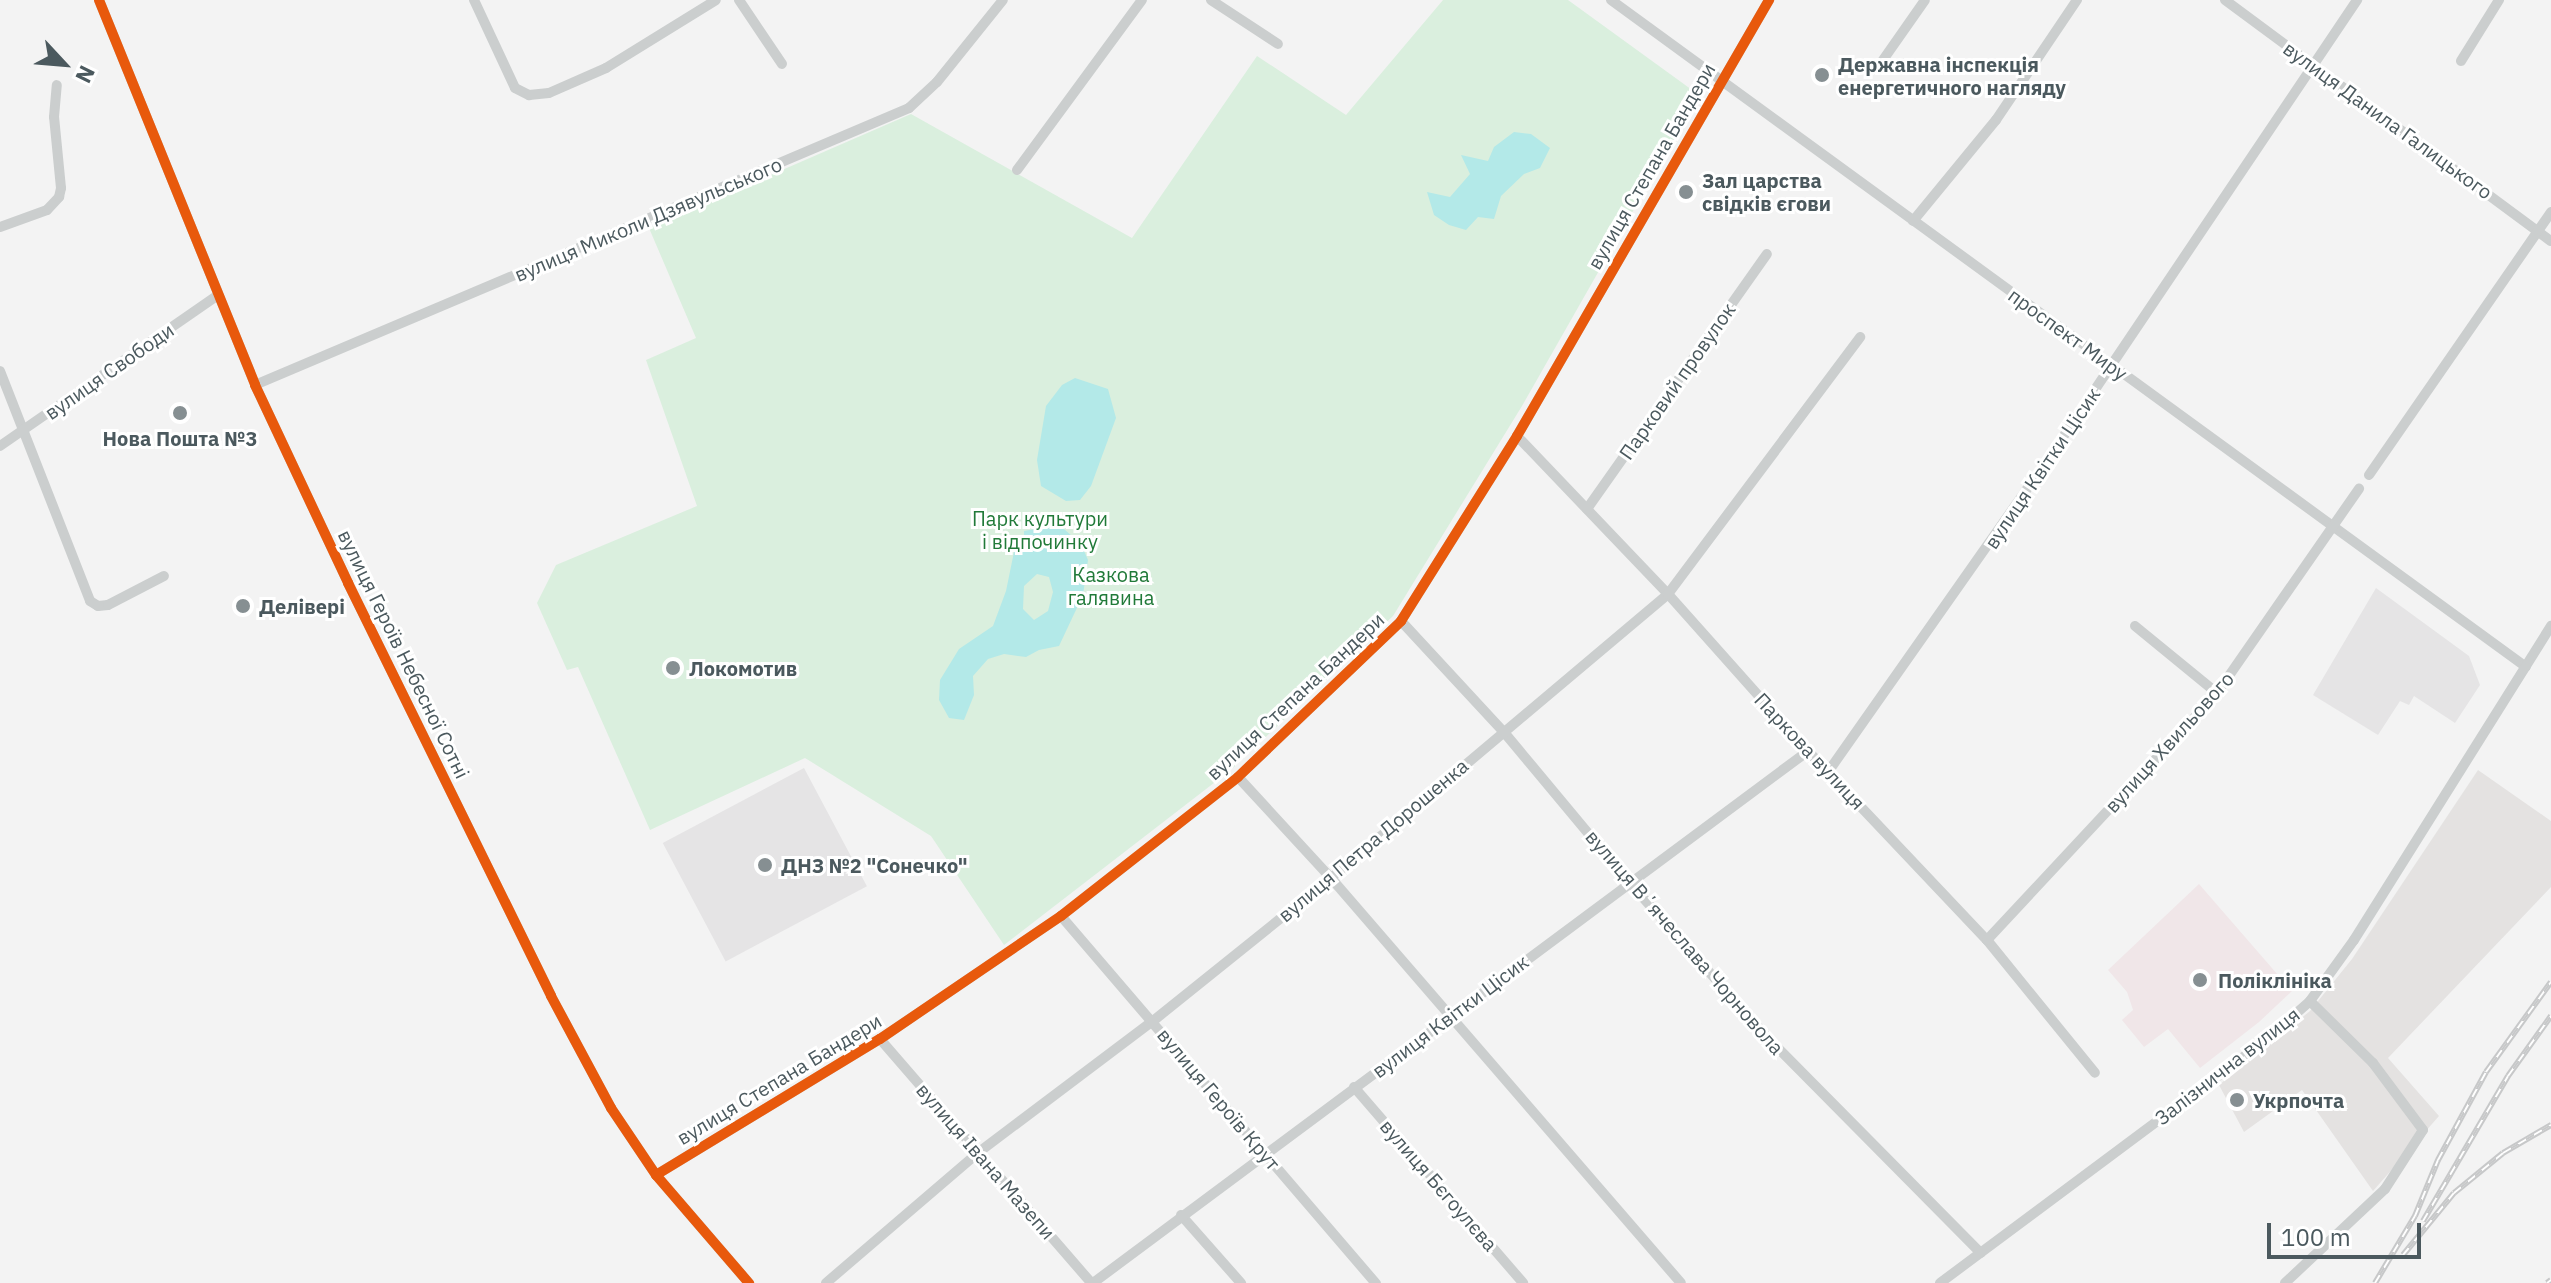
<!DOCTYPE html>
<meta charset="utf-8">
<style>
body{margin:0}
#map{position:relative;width:2551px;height:1283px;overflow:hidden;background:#f3f3f3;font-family:"IBM Plex Sans",sans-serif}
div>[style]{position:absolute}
.commercial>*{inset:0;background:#e4e2e1}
.education>*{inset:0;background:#e5e4e5;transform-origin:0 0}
.medical>*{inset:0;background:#f0e6e8}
.green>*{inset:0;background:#daefde}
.water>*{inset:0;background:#b3e9e8}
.minor>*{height:10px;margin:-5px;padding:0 5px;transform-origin:5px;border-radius:5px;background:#cbcece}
.rail>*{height:6px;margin-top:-3px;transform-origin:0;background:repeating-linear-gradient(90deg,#fff 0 9px,#c7c8c9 0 18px);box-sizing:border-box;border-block:2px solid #c7c8c9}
.cycleway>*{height:10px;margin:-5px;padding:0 5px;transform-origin:5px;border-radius:5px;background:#e8590c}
.dots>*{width:22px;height:22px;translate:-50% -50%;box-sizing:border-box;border:4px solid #fff;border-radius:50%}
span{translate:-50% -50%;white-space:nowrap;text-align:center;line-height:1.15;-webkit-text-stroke:6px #fff;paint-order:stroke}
.poi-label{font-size:20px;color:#4b595e;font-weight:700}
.left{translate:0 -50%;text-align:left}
.street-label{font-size:20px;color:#4b595e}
.park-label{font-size:20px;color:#217a39}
.north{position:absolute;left:24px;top:24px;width:80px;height:80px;-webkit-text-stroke:6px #fff;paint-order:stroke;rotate:116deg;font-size:22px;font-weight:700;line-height:32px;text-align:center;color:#4b595e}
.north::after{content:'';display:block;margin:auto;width:28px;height:36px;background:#4b595e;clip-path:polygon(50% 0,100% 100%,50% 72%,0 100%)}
.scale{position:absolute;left:2267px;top:1223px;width:154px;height:36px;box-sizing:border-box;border:4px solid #4b595e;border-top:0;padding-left:10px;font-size:24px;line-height:28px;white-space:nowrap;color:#4b595e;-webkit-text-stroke:6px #fff;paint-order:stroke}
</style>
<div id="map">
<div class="commercial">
<i style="clip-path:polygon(2478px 770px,2551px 821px,2551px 887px,2388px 1058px,2439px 1116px,2373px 1191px,2302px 1090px,2244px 1132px,2219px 1085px,2310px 1011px,2352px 959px)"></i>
</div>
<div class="education">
<i style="clip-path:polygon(2376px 588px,2469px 656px,2480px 685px,2455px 723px,2414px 696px,2409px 705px,2400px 701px,2378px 735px,2313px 695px)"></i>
<i style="left:804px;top:768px;width:134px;height:160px;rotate:62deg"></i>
</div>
<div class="medical">
<i style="clip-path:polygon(2199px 884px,2292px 991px,2259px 1022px,2200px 1068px,2168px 1029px,2144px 1047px,2122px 1020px,2133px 1010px,2127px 992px,2108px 970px)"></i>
</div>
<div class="green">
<i style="clip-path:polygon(1443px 0,1568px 0,1699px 95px,1522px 406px,1393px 616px,1232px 769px,1004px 945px,931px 836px,805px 758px,650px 830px,578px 667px,567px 670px,537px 603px,556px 565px,697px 506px,646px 360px,696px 338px,649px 228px,911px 114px,1132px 238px,1257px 56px,1346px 115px)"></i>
</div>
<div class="water">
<i style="clip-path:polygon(1514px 132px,1531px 134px,1550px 148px,1540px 168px,1524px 174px,1501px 196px,1494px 219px,1478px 217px,1466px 230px,1449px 225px,1434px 215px,1427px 192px,1450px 197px,1470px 174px,1461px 155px,1488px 161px,1494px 147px)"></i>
<i style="clip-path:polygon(1075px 378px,1108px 389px,1116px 418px,1091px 486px,1080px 500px,1066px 501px,1041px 486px,1037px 460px,1046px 406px,1062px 385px)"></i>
<i style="clip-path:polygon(evenodd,1052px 526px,1064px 529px,1081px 544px,1088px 560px,1083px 595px,1059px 646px,1039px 650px,1026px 657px,1004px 654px,988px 659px,973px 676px,974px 695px,964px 720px,949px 718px,939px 700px,940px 680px,959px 649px,993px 626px,1006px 591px,1014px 552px,1024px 542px,1024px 531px,1052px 526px,1037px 574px,1049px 577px,1053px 592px,1048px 611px,1034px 620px,1023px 609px,1024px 586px,1037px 574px)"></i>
</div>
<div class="minor">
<i style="left:99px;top:0;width:415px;rotate:67.9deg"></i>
<i style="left:255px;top:385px;width:219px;rotate:64.8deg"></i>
<i style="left:348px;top:583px;width:460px;rotate:63.8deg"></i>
<i style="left:551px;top:996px;width:127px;rotate:61.8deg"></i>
<i style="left:611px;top:1108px;width:81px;rotate:56.1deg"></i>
<i style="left:656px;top:1175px;width:143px;rotate:49.3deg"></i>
<i style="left:474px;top:0;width:97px;rotate:65deg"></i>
<i style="left:515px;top:88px;width:16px;rotate:27deg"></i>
<i style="left:529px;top:95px;width:20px;rotate:-6deg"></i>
<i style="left:549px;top:93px;width:62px;rotate:-23.7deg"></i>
<i style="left:606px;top:68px;width:129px;rotate:-31.7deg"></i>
<i style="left:739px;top:0;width:77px;rotate:56.1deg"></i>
<i style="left:1211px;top:0;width:80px;rotate:33.3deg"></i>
<i style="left:1611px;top:0;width:1132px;rotate:36.09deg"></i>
<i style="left:2225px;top:0;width:405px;rotate:36.5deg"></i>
<i style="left:2461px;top:61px;width:72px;rotate:-58.1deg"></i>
<i style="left:1876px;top:70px;width:85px;rotate:-55deg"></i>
<i style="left:1017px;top:170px;width:211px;rotate:-53.7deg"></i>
<i style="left:1913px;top:221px;width:131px;rotate:-50.6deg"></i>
<i style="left:1996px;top:120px;width:145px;rotate:-56deg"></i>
<i style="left:0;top:227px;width:50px;rotate:-19.9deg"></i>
<i style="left:47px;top:210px;width:18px;rotate:-47deg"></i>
<i style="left:59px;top:197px;width:9px;rotate:-77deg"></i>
<i style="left:61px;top:188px;width:71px;rotate:-95.6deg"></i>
<i style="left:54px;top:117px;width:32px;rotate:-85deg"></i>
<i style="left:0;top:371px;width:247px;rotate:68.6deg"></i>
<i style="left:90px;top:601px;width:9px;rotate:32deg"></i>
<i style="left:98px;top:606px;width:10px;rotate:-6deg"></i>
<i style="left:108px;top:605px;width:63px;rotate:-27.4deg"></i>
<i style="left:255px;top:385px;width:710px;rotate:-22.95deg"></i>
<i style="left:909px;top:108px;width:38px;rotate:-43deg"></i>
<i style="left:937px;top:82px;width:105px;rotate:-51.2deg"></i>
<i style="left:1517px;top:436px;width:219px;rotate:46.3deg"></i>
<i style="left:1668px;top:594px;width:210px;rotate:48.3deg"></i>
<i style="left:1808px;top:751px;width:260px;rotate:46.6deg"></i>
<i style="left:1987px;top:940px;width:171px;rotate:50.9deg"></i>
<i style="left:0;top:446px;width:265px;rotate:-34.7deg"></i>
<i style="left:2369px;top:475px;width:320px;rotate:-55.3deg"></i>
<i style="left:1587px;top:509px;width:312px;rotate:-54.8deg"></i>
<i style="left:1401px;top:621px;width:150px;rotate:47.2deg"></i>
<i style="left:1503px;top:731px;width:197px;rotate:50.2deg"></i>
<i style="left:1629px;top:882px;width:210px;rotate:48.3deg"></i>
<i style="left:1769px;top:1039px;width:301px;rotate:45.3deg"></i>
<i style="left:2135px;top:626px;width:106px;rotate:39.3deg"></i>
<i style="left:1828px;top:772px;width:398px;rotate:-54.9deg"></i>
<i style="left:2057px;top:446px;width:538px;rotate:-56.07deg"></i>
<i style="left:1238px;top:777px;width:137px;rotate:47.4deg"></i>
<i style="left:1331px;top:878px;width:535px;rotate:49.17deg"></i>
<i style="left:1061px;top:916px;width:484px;rotate:49.4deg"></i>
<i style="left:1987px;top:940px;width:338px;rotate:-47deg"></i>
<i style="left:2217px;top:693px;width:249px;rotate:-55.2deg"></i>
<i style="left:880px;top:1039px;width:323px;rotate:49.1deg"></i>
<i style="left:1354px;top:1087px;width:259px;rotate:49.2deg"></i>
<i style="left:656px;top:1175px;width:262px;rotate:-31.3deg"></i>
<i style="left:880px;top:1039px;width:219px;rotate:-34.2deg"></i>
<i style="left:1061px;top:916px;width:225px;rotate:-38.1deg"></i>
<i style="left:1238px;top:777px;width:226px;rotate:-43.7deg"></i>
<i style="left:1401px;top:621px;width:218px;rotate:-57.9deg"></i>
<i style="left:1517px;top:436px;width:504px;rotate:-59.97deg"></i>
<i style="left:1181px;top:1215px;width:91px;rotate:48.6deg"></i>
<i style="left:826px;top:1283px;width:201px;rotate:-40.6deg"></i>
<i style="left:979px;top:1152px;width:218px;rotate:-37deg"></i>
<i style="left:1153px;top:1021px;width:228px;rotate:-38.8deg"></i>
<i style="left:1331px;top:878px;width:441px;rotate:-40.1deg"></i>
<i style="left:1668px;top:594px;width:321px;rotate:-53.2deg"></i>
<i style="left:1093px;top:1283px;width:891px;rotate:-36.65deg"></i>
<i style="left:1940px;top:1283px;width:405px;rotate:-36.7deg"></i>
<i style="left:2265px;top:1041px;width:60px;rotate:-41.6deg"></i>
<i style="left:2310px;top:1001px;width:75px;rotate:-54.2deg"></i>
<i style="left:2354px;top:940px;width:371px;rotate:-57.9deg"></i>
<i style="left:2285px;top:1283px;width:137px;rotate:-43.2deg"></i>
<i style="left:2385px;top:1189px;width:70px;rotate:-57.2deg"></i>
<i style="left:2423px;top:1130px;width:84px;rotate:-126.7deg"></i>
<i style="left:2373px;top:1063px;width:88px;rotate:-135.5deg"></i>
</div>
<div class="rail">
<i style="left:2423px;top:1221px;width:168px;rotate:-59.6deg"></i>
<i style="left:2508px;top:1076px;width:74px;rotate:-54.4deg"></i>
<i style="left:2403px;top:1255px;width:80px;rotate:-50.6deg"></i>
<i style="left:2454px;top:1193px;width:63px;rotate:-39.2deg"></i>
<i style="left:2503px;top:1153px;width:56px;rotate:-30.3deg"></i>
<i style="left:2375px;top:1283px;width:78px;rotate:-59.2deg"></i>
<i style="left:2415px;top:1216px;width:61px;rotate:-67.7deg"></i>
<i style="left:2438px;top:1160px;width:100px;rotate:-61.4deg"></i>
<i style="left:2486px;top:1072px;width:111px;rotate:-54.2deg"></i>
<i style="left:2547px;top:1283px;width:5px;rotate:-37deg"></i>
</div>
<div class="cycleway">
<i style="left:99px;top:0;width:415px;rotate:67.9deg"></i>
<i style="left:255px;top:385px;width:219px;rotate:64.8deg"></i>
<i style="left:348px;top:583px;width:460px;rotate:63.8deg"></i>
<i style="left:551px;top:996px;width:127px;rotate:61.8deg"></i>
<i style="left:611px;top:1108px;width:81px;rotate:56.1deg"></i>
<i style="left:656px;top:1175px;width:143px;rotate:49.3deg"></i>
<i style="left:656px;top:1175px;width:262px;rotate:-31.3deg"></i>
<i style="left:880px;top:1039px;width:219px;rotate:-34.2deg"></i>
<i style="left:1061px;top:916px;width:225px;rotate:-38.1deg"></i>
<i style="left:1238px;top:777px;width:226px;rotate:-43.7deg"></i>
<i style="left:1401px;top:621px;width:218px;rotate:-57.9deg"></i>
<i style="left:1517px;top:436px;width:504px;rotate:-59.97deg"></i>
</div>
<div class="dots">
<i style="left:1822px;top:75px;background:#868f92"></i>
<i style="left:1686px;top:192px;background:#868f92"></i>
<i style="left:180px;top:413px;background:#868f92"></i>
<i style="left:243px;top:606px;background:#868f92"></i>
<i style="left:673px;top:668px;background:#868f92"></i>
<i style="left:765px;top:865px;background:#868f92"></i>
<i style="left:2200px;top:980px;background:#868f92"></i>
<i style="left:2237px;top:1100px;background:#868f92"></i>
</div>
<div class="poi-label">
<span class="left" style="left:1838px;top:76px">Державна інспекція<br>енергетичного нагляду</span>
<span class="left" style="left:1702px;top:192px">Зал царства<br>свідків єгови</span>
<span style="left:180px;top:438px">Нова Пошта №3</span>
<span class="left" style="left:259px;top:606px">Делівері</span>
<span class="left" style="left:689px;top:668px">Локомотив</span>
<span class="left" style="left:781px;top:865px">ДНЗ №2 "Сонечко"</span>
<span class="left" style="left:2218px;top:980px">Поліклініка</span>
<span class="left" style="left:2253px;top:1100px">Укрпочта</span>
</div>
<div class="street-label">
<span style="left:2388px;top:120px;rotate:36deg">вулиця Данила Галицького</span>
<span style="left:1651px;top:166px;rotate:-60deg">вулиця Степана Бандери</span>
<span style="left:648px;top:219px;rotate:-23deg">вулиця Миколи Дзявульського</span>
<span style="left:2068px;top:334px;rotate:36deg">проспект Миру</span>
<span style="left:109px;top:371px;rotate:-35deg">вулиця Свободи</span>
<span style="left:1677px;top:381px;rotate:-55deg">Парковий провулок</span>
<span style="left:2042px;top:468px;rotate:-56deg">вулиця Квітки Цісик</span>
<span style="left:404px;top:654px;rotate:64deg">вулиця Героїв Небесної Сотні</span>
<span style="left:1295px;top:696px;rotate:-43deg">вулиця Степана Бандери</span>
<span style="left:2169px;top:742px;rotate:-48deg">вулиця Хвильового</span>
<span style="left:1810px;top:751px;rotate:47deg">Паркова вулиця</span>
<span style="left:1373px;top:840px;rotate:-40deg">вулиця Петра Дорошенка</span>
<span style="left:1685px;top:942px;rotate:49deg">вулиця Вʼячеслава Чорновола</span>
<span style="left:1450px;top:1016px;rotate:-37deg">вулиця Квітки Цісик</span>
<span style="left:2227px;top:1066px;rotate:-38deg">Залізнична вулиця</span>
<span style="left:779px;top:1079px;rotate:-31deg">вулиця Степана Бандери</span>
<span style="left:1219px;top:1099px;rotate:50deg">вулиця Героїв Крут</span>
<span style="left:986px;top:1161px;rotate:49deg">вулиця Івана Мазепи</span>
<span style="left:1439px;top:1185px;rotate:49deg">вулиця Бєгоулєва</span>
</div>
<div class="park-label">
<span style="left:1040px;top:530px">Парк культури<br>і відпочинку</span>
<span style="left:1111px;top:586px">Казкова<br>галявина</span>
</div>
<div class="north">N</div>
<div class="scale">100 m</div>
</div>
